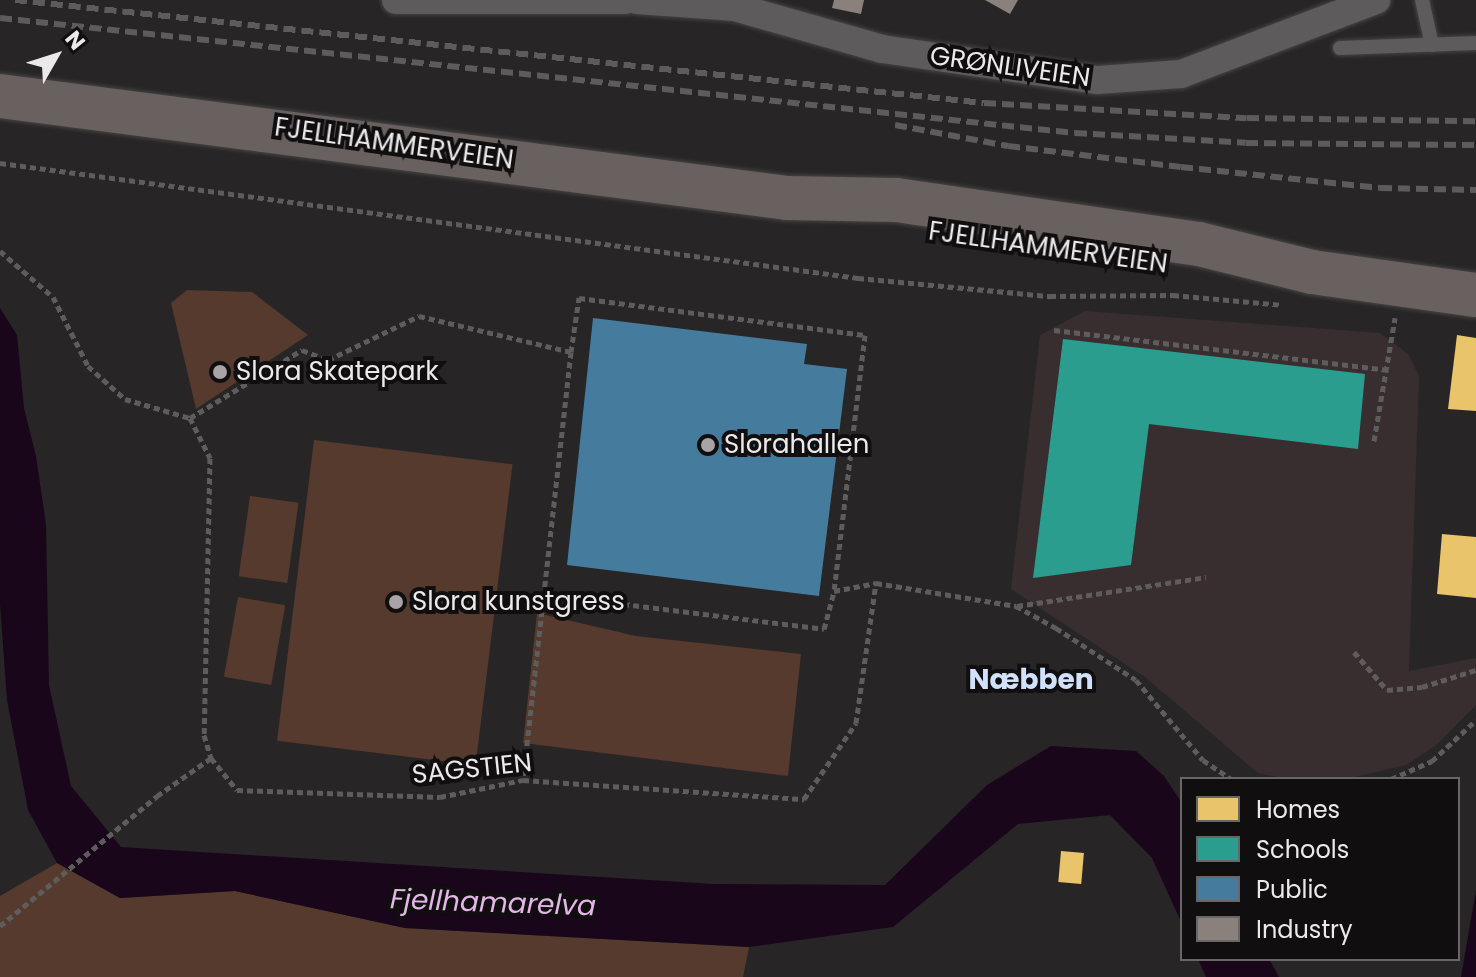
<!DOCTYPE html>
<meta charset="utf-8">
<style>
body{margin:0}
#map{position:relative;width:1476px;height:977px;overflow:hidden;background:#282526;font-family:Poppins,sans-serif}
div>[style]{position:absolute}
.built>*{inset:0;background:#382e30}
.green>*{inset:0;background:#553a2d;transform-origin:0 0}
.water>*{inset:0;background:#19061b}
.homes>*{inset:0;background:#e9c46a;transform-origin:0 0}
.schools>*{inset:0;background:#2a9d8f}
.public>*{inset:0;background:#457b9d}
.industry>*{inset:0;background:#8a817c}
.path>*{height:5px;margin-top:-2.5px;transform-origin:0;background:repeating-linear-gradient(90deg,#5e5c5c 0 6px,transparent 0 10px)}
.roads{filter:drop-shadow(0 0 2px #454343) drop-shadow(0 0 2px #454343)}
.service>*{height:14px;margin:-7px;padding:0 7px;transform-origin:7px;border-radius:7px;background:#5d5b5c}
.minor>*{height:28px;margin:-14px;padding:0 14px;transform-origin:14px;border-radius:14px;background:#5d5b5c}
.primary>*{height:44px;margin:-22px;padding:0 22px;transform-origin:22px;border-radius:22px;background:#696060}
.rail>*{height:6px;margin-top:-3px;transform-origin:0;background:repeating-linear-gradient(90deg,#5e5b5c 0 12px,transparent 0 18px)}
.dots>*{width:22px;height:22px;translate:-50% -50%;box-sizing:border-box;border:4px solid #100e0e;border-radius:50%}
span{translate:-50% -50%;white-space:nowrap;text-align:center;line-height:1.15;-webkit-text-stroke:8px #100e0e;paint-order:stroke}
.street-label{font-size:26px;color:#ede9ea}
.poi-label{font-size:26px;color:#ede9ea}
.left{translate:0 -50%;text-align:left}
.neighbourhood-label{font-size:28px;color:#d1e1fc;font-weight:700}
.water-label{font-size:28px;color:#e5b5ea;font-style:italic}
.legend{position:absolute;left:1180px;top:777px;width:280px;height:184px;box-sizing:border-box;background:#100e0e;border:2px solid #686666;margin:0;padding:10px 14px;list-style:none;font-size:24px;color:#ede9ea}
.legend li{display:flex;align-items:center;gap:16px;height:40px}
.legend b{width:40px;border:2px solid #686666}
.north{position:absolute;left:16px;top:16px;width:80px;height:80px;-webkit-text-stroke:6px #100e0e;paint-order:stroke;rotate:51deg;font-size:22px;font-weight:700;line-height:32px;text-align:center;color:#ede9ea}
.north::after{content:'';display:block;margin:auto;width:28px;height:36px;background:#ede9ea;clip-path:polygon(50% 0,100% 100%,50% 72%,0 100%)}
</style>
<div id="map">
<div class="built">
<i style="clip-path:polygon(1085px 311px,1380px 333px,1408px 354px,1419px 376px,1409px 671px,1476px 658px,1476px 705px,1435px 746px,1406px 765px,1346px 779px,1287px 779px,1258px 773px,1145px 677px,1011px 589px,1040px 335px)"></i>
</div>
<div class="green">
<i style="clip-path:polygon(187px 290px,252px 292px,308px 335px,196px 409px,171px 303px)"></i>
<i style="left:314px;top:440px;width:200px;height:303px;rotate:7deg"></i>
<i style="left:250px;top:496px;width:49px;height:81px;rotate:8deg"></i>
<i style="left:238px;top:597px;width:48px;height:81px;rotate:10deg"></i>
<i style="clip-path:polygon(537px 613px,636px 636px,801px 654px,788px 776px,523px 743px)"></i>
<i style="clip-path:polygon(57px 863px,120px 898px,235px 891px,405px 928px,749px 947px,743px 977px,0 977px,0 896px)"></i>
</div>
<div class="water">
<i style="clip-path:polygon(0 308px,17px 335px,24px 408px,36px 456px,46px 524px,49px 685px,71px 786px,121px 847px,714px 884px,885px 885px,987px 785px,1051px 746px,1136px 751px,1164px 776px,1182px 803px,1182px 924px,1152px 858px,1110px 815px,1018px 824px,893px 927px,749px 947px,405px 928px,235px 891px,120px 898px,57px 863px,28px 810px,7px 700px,0 604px)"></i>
<i style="clip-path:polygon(1476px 890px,1476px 977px,1461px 977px)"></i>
<i style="clip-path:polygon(1198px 959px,1269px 959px,1279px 977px,1206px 977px)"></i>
</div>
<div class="homes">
<i style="clip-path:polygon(1457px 335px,1476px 338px,1476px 411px,1448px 409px)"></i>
<i style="clip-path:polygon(1442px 534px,1476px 537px,1476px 598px,1437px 594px)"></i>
<i style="left:1061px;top:851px;width:23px;height:31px;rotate:5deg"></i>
</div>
<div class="schools">
<i style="clip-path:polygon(1063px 339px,1365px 374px,1358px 449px,1149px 424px,1131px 565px,1033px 578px)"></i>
</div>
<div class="public">
<i style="clip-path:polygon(593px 318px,807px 344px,804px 364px,847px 369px,819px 596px,567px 565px)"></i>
</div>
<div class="industry">
<i style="clip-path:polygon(834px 0,864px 0,861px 14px,832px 8px)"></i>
<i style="clip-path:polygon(985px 0,1018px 0,1010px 14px)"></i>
</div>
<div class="path">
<i style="left:0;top:163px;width:866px;rotate:7.63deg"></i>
<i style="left:858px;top:278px;width:193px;rotate:5.4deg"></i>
<i style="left:1050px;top:296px;width:123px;rotate:-0.5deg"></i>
<i style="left:1173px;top:295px;width:109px;rotate:5.2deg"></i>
<i style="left:0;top:251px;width:70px;rotate:41deg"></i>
<i style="left:53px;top:297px;width:77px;rotate:63.1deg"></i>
<i style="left:88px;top:366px;width:50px;rotate:41.7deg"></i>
<i style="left:125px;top:399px;width:68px;rotate:16.3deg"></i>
<i style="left:190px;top:418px;width:45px;rotate:63.4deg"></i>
<i style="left:210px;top:458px;width:277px;rotate:91.2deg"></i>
<i style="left:204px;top:735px;width:24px;rotate:73deg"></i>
<i style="left:211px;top:758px;width:41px;rotate:50.9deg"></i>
<i style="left:237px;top:790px;width:203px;rotate:2deg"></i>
<i style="left:440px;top:797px;width:85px;rotate:-11.6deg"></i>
<i style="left:523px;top:780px;width:282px;rotate:3.9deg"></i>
<i style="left:804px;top:799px;width:92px;rotate:-55.6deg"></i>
<i style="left:856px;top:723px;width:141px;rotate:-81.9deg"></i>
<i style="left:876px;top:583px;width:142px;rotate:9.3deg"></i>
<i style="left:1016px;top:606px;width:46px;rotate:28.8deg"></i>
<i style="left:1056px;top:628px;width:95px;rotate:33deg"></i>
<i style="left:1136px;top:680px;width:104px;rotate:50.1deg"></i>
<i style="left:1203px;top:760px;width:34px;rotate:34deg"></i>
<i style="left:1054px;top:330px;width:335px;rotate:6.8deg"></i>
<i style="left:571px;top:352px;width:55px;rotate:-81.6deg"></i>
<i style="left:579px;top:298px;width:288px;rotate:7.4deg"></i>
<i style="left:865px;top:335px;width:258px;rotate:96.9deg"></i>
<i style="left:190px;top:418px;width:131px;rotate:-31.3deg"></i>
<i style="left:302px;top:350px;width:28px;rotate:21deg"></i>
<i style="left:328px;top:360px;width:101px;rotate:-25.8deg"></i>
<i style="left:419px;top:316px;width:156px;rotate:13.3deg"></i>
<i style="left:571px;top:352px;width:431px;rotate:96.4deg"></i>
<i style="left:1374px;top:441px;width:125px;rotate:-80.3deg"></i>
<i style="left:544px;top:594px;width:282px;rotate:7.1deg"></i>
<i style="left:824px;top:629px;width:39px;rotate:-75deg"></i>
<i style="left:834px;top:591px;width:43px;rotate:-10.8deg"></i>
<i style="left:1017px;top:606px;width:191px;rotate:-8.7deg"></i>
<i style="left:1354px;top:652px;width:50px;rotate:49deg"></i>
<i style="left:1387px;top:690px;width:35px;rotate:-5deg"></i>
<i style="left:1422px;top:687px;width:57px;rotate:-17.5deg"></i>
<i style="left:1391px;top:779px;width:45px;rotate:-23.7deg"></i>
<i style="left:1432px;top:761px;width:60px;rotate:-43deg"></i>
<i style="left:0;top:926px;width:204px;rotate:-39.6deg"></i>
<i style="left:157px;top:796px;width:66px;rotate:-35.1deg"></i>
</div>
<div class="roads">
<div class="service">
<i style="left:1422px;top:0;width:46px;rotate:77.5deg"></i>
<i style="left:1340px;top:48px;width:136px;rotate:-2.1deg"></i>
</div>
<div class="minor">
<i style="left:396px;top:0;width:229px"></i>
<i style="left:637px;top:0;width:98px;rotate:4.1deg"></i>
<i style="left:735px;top:7px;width:153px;rotate:15.9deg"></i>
<i style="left:882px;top:49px;width:218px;rotate:8.2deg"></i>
<i style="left:1098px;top:80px;width:83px;rotate:-4.1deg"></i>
<i style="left:1181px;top:74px;width:209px;rotate:-20.8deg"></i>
</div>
<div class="primary">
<i style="left:0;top:96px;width:794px;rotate:7.38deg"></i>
<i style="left:787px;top:198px;width:109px;rotate:1.1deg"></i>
<i style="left:896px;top:200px;width:306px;rotate:8.3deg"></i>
<i style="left:1199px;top:244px;width:116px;rotate:13.9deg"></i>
<i style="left:1312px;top:272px;width:166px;rotate:8deg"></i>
</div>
</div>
<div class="rail">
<i style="left:15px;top:0;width:974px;rotate:6.07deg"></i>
<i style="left:984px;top:103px;width:263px;rotate:3.3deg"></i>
<i style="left:1247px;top:118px;width:229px;rotate:0.8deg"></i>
<i style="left:0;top:18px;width:1081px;rotate:6.11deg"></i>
<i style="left:1075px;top:133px;width:171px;rotate:3.3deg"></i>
<i style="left:1246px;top:143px;width:230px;rotate:0.5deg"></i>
<i style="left:895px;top:125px;width:115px;rotate:10.5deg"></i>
<i style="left:1008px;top:146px;width:174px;rotate:6.9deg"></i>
<i style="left:1181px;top:167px;width:200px;rotate:6deg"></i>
<i style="left:1380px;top:188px;width:96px;rotate:1.2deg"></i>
</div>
<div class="dots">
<i style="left:220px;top:372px;background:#a8a4a5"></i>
<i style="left:708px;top:445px;background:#a8a4a5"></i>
<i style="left:396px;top:602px;background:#a8a4a5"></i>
</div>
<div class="street-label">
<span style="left:1010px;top:67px;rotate:8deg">GRØNLIVEIEN</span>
<span style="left:394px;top:144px;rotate:8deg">FJELLHAMMERVEIEN</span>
<span style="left:1048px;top:248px;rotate:8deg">FJELLHAMMERVEIEN</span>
<span style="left:472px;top:769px;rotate:-6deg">SAGSTIEN</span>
</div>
<div class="poi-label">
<span class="left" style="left:236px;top:372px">Slora Skatepark</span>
<span class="left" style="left:724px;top:445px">Slorahallen</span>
<span class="left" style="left:412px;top:602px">Slora kunstgress</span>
</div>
<div class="neighbourhood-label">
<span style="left:1031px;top:680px">Næbben</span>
</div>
<div class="water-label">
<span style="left:493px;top:903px;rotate:2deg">Fjellhamarelva</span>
</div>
<ul class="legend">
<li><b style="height:22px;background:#e9c46a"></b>Homes</li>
<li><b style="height:22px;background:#2a9d8f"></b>Schools</li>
<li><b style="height:22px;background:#457b9d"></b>Public</li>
<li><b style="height:22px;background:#8a817c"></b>Industry</li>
</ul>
<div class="north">N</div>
</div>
